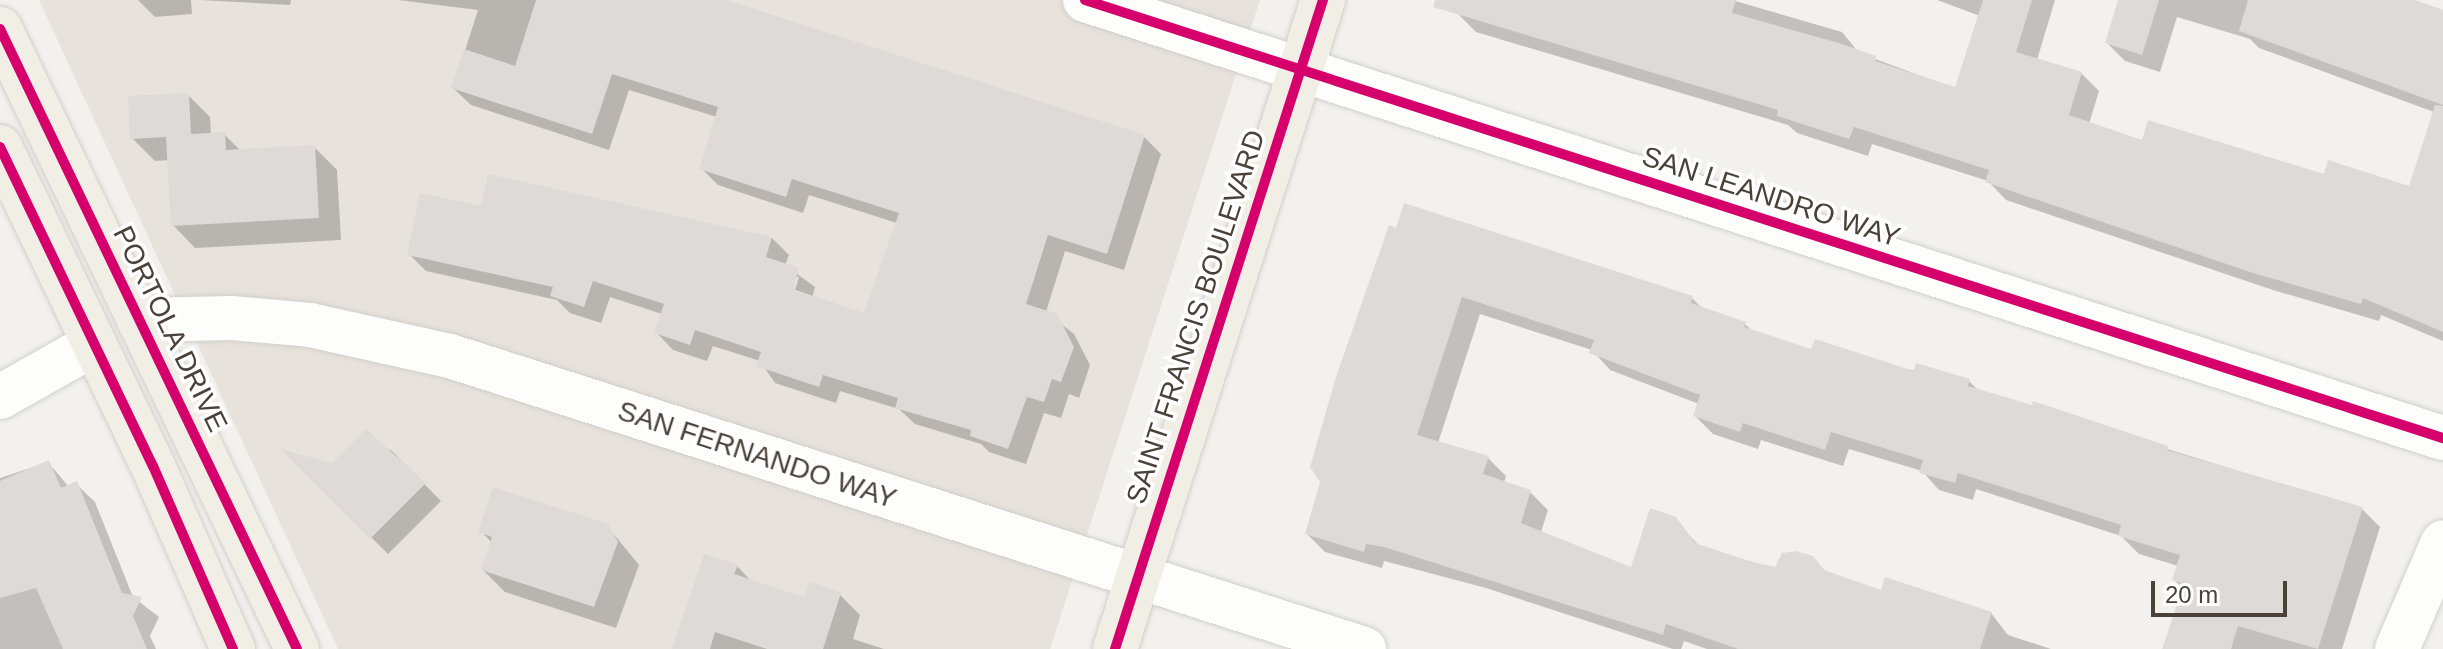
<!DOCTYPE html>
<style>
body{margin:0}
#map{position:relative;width:2443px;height:649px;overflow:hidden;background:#f3f1ee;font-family:Helvetica,sans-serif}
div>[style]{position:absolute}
.residential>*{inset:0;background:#e7e2dc}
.shadow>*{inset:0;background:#0003}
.building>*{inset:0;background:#dddad7}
.roads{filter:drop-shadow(0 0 2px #d1cfcb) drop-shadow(0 0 2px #d1cfcb)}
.minor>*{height:44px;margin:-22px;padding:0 22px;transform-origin:22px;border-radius:22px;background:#fdfdfc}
.major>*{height:44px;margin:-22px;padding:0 22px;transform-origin:22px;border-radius:22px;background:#f1eee6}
.cycleway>*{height:10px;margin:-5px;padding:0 5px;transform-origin:5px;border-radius:5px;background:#d6006c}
span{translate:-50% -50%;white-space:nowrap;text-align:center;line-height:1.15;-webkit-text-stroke:7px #fff;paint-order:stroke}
.street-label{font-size:28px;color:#4a4239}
.scale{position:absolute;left:2151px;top:581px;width:136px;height:36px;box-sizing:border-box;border:4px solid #4a4239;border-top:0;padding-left:10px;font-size:24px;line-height:28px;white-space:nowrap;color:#4a4239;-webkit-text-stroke:6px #fff;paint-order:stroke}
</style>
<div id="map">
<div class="residential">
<i style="clip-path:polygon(39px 0,1260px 0,1050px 649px,338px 649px)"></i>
</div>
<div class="shadow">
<i style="clip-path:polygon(138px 0,191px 0,192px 14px,155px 17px)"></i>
<i style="clip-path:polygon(200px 0,291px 0,290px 5px)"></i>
<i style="clip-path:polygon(evenodd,398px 0,709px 0,1144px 137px,1161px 154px,1124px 270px,1065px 251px,1046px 312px,1074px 334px,1090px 365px,1079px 398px,1069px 394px,1061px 418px,1044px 413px,1026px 464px,989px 452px,981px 444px,915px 424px,899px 409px,840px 391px,836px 403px,775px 383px,760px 361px,713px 346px,707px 361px,673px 350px,656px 332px,662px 314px,610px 297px,601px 323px,570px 313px,557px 300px,426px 271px,409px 254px,482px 208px,772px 238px,789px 255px,785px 265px,815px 287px,812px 298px,866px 316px,897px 223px,809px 195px,803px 213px,718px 185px,701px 168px,717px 117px,629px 90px,609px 150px,471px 105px,453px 88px,478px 10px,398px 0,794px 277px,799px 277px,792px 299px,794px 277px)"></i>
<i style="clip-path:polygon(1463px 0,1732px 0,1842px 32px,1859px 53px,1956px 89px,1980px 16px,1937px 0,2055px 0,2037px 60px,2081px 73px,2099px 91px,2089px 124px,2143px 143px,2410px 189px,2434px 112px,2259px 48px,2250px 39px,2177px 17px,2160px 72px,2125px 61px,2107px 43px,2120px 0,2404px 0,2443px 15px,2443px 341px,2381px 315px,2379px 321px,2273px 290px,2006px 200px,1988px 181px,1872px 144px,1868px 156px,1797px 133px,1788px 125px,1476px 32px,1458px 14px)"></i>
<i style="clip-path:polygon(188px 95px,210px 117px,211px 134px,224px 134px,241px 151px,314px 147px,337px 170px,341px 240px,195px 248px,173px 225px,169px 160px,155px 161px,132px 138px)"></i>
<i style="clip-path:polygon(1390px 228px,1692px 298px,1704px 310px,1745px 324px,1753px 332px,1813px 351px,1969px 381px,1979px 391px,2362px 509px,2380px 527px,2342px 649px,2165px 649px,2184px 589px,2174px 580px,2178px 566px,2139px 554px,2121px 536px,1976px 489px,1973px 500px,1939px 490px,1922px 471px,1849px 449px,1843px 466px,1761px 440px,1758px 449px,1713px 434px,1695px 416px,1699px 404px,1610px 370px,1592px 350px,1480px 314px,1438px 443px,1488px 458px,1506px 476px,1504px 483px,1530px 492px,1548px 510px,1541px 532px,1632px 569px,1675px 519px,1700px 547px,1776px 569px,1812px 558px,1827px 573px,1882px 592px,1991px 613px,2008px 635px,2051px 649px,1707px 649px,1684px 641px,1681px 649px,1673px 649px,1486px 588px,1384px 561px,1382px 568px,1325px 552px,1307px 534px)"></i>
<i style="clip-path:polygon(391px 450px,441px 501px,388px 554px,287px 453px,333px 465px)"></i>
<i style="clip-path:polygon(48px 462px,69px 487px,76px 484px,95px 502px,133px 597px,159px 617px,150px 636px,156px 649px,0 649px,0 478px)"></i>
<i style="clip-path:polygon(607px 526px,639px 565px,616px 628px,505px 592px,483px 570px,492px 543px,481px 531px)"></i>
<i style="clip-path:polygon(737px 566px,752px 582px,806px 599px,840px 595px,860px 615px,853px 639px,884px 649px,674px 649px)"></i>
</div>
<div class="building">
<i style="clip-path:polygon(536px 0,726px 0,1145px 135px,1107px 254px,1048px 235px,1026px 304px,1057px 314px,1074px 347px,1061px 382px,1052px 379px,1044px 402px,1027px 397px,1008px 449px,970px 436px,971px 430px,895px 408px,898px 398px,823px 375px,819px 387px,756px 366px,761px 352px,695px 330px,690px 345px,654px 333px,664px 304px,593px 281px,584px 307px,550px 296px,553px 287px,407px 255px,420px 193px,481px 206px,488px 174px,772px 237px,766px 257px,799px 268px,793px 289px,864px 313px,899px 213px,792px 179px,786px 197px,699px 169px,718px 107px,612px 74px,592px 134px,451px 88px,464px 49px,515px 66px)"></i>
<i style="clip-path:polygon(1435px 0,1736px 0,1732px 13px,1839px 43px,1876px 56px,1875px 61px,1955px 87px,1983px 0,2032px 0,2016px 52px,2082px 72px,2069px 115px,2142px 140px,2148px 120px,2324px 174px,2328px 160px,2409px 186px,2435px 105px,2443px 106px,2443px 332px,2363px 298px,2361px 304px,2253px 273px,1985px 182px,1989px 170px,1854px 127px,1849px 139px,1777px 116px,1778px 110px,1433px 7px)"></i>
<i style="clip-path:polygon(2118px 0,2159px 0,2142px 55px,2105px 43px)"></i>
<i style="clip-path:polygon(2248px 0,2415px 0,2443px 10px,2443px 105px,2239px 31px)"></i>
<i style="clip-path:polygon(189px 93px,191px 134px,225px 132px,226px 150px,315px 145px,319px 218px,171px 226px,166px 137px,130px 139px,128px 96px)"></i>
<i style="clip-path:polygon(1404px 203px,1693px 296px,1691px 303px,1746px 322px,1744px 327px,1811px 349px,1815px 339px,1914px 371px,1916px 363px,1970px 379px,1968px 386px,2032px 405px,2033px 401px,2168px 446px,2167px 450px,2363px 507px,2318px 649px,2238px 626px,2231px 649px,2162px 649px,2184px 584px,2172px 580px,2180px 555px,2118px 536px,2121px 525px,1958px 473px,1955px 483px,1919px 473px,1923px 460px,1831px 432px,1825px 450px,1743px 423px,1740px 432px,1693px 416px,1700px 395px,1589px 353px,1594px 340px,1462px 297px,1417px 435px,1489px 456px,1483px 474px,1531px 490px,1521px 523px,1631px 567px,1650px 508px,1676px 517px,1695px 543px,1749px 561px,1775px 567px,1782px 553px,1796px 551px,1813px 556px,1824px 570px,1881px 590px,1885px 577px,1992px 612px,1980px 649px,1738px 649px,1666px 624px,1663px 635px,1384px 547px,1366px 544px,1364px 552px,1305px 534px,1320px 482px,1310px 467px,1336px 377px,1389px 225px,1396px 228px)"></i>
<i style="clip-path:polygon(366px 429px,426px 483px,370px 539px,280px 449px,332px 463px)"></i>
<i style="clip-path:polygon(49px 460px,61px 488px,77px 481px,122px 593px,142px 597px,133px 616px,147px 649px,63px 649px,36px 588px,0 598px,0 481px)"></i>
<i style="clip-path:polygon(493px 487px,608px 524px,618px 542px,594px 607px,481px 570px,492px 537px,478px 532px)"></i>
<i style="clip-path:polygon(704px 554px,738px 565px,734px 574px,804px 597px,809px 582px,841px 593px,823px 649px,767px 649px,715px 632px,710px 649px,672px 649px)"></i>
</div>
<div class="roads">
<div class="minor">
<i style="left:1085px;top:0;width:1427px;rotate:17.88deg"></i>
<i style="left:139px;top:320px;width:93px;rotate:-1.2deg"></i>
<i style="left:232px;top:318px;width:78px;rotate:5.1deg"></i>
<i style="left:310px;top:325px;width:143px;rotate:12.5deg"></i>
<i style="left:450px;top:356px;width:960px;rotate:17.77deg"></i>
<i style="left:0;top:397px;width:108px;rotate:-29.4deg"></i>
<i style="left:2397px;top:649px;width:116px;rotate:-66.7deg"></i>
</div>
<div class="major">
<i style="left:0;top:29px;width:687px;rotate:64.4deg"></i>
<i style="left:0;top:147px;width:354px;rotate:64.4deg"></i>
<i style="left:153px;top:466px;width:200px;rotate:66.4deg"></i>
<i style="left:1115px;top:649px;width:682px;rotate:-72.23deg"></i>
</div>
</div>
<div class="cycleway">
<i style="left:1085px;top:0;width:1427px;rotate:17.88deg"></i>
<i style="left:0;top:29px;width:687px;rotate:64.4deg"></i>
<i style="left:0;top:147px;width:354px;rotate:64.4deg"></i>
<i style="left:153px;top:466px;width:200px;rotate:66.4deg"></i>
<i style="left:1115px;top:649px;width:682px;rotate:-72.23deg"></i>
</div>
<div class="street-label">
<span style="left:1771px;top:197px;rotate:18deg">SAN LEANDRO WAY</span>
<span style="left:1196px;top:317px;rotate:-72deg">SAINT FRANCIS BOULEVARD</span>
<span style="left:170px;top:329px;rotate:64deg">PORTOLA DRIVE</span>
<span style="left:757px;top:455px;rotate:18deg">SAN FERNANDO WAY</span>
</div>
<div class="scale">20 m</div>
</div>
